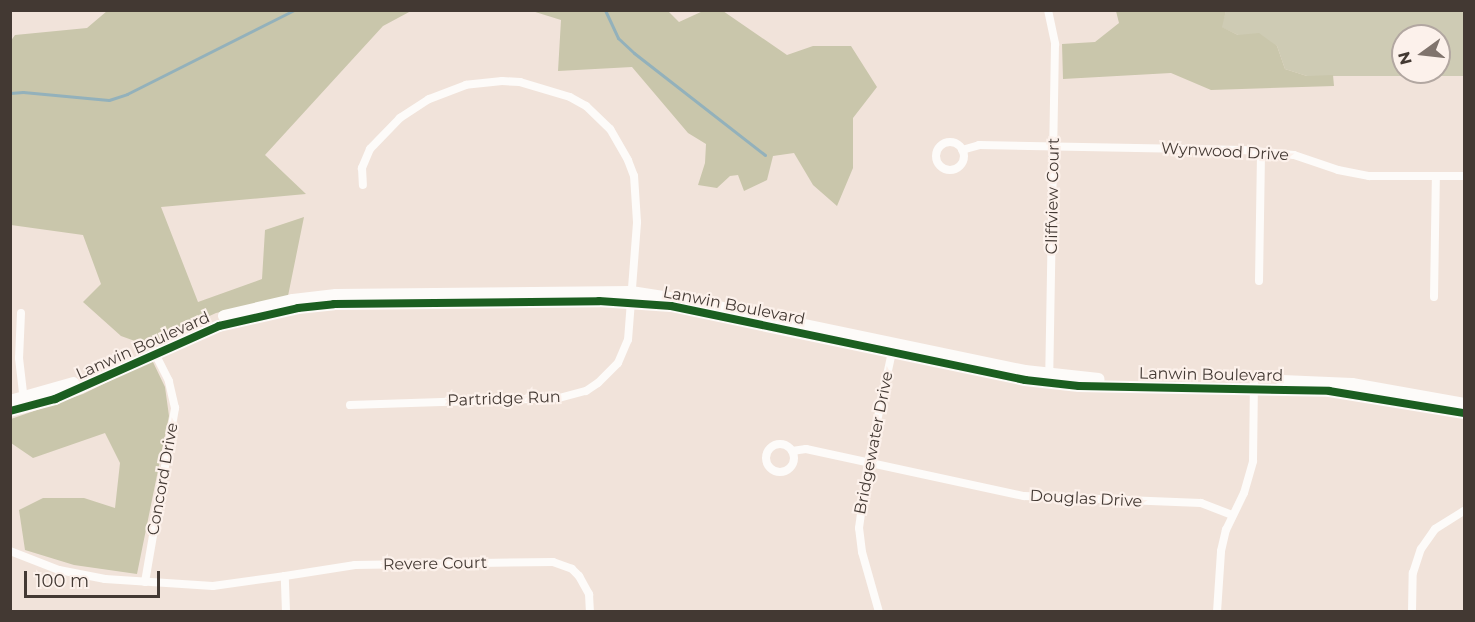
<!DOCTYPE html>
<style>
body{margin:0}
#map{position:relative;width:1475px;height:622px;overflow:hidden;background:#f1e3da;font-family:Montserrat,sans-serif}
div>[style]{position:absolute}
.green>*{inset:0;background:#cecbb4}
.forest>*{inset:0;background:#c9c6ab}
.stream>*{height:3px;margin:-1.5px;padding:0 1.5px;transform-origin:1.5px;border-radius:1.5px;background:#93b1bb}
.street>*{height:8px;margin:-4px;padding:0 4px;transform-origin:4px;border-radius:4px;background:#fdfbf9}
.street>.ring{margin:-4px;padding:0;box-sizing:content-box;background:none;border:8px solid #fdfbf9;border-radius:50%}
.secondary>*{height:12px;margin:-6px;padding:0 6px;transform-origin:6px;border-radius:6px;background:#fdfbf9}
.cycleway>*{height:8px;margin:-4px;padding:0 4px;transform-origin:4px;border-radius:4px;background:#1b5e20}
span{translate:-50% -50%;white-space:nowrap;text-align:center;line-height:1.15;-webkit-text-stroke:4.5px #fcf1eb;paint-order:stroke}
.street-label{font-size:16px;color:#433933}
.frame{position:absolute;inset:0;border:12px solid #433933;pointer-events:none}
.north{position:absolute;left:1391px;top:24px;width:60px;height:60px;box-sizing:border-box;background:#fcf1eb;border:2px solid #b2a7a1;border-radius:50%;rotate:255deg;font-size:16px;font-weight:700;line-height:24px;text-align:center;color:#433933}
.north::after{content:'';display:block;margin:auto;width:21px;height:27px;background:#80746d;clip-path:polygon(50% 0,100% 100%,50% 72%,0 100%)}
.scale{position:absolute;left:24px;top:571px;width:136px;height:27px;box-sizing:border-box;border:3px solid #433933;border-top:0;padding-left:8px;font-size:18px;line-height:21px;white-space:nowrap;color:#433933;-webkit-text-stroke:4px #fcf1eb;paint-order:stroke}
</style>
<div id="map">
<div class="green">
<i style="clip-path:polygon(evenodd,1226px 11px,1464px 11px,1464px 76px,1307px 76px,1285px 69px,1277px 46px,1238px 35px,1221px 27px,1226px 11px,1403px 36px,1439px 36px,1439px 72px,1403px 72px,1403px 36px)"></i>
</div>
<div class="forest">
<i style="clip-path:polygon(107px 11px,411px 11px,383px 26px,265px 155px,306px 194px,161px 207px,198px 302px,262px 279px,265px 230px,304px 217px,288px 296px,216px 313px,146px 345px,121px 336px,83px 302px,101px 284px,83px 235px,11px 225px,10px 42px,15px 35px,87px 28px)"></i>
<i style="clip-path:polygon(532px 11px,668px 11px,679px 22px,703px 11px,723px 11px,787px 55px,813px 46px,851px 46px,877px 87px,853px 118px,853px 168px,837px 206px,813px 185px,794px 153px,773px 156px,767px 180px,744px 191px,738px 175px,730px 176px,717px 188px,698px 185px,705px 163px,706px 144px,688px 133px,632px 67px,558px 71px,561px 20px)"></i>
<i style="clip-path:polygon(1116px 11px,1226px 11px,1222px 27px,1238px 35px,1259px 33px,1277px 46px,1285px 69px,1307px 76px,1333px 75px,1334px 86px,1211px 90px,1171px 73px,1063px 79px,1062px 44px,1095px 42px,1119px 23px)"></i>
<i style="clip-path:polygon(152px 360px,165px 387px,169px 416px,137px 574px,74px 565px,25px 550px,19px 510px,43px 498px,84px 498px,115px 508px,120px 463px,105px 433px,33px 458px,11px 443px,11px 419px,83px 394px)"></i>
</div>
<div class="stream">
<i style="left:605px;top:10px;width:31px;rotate:65deg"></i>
<i style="left:618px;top:38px;width:22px;rotate:43deg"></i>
<i style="left:634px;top:53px;width:166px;rotate:37.9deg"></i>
<i style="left:10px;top:93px;width:13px;rotate:-4deg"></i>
<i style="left:23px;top:92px;width:86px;rotate:5.3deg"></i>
<i style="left:109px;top:100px;width:19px;rotate:-18deg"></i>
<i style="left:127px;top:94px;width:187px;rotate:-26.7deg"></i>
</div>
<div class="street">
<i style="left:1048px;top:10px;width:35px;rotate:78deg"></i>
<i style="left:1055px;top:44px;width:333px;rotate:91deg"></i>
<i class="ring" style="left:936px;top:142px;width:20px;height:20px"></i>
<i style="left:962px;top:150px;width:18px;rotate:-16deg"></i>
<i style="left:979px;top:145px;width:264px;rotate:1.1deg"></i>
<i style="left:1243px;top:150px;width:51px;rotate:5.6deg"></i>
<i style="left:1294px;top:155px;width:46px;rotate:18.8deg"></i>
<i style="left:1338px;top:170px;width:32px;rotate:11deg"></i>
<i style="left:1369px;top:176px;width:95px"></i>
<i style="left:1259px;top:281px;width:129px;rotate:-89.1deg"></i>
<i style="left:1434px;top:297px;width:121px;rotate:-89.1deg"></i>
<i style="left:21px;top:313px;width:45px;rotate:92.5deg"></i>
<i style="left:19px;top:358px;width:43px;rotate:83.4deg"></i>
<i style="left:350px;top:405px;width:209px;rotate:-1.9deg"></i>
<i style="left:559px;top:398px;width:28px;rotate:-15deg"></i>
<i style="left:586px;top:391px;width:14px;rotate:-34deg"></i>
<i style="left:598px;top:383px;width:28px;rotate:-45deg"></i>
<i style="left:618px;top:363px;width:25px;rotate:-67deg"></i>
<i style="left:628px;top:340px;width:118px;rotate:-85.6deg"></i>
<i style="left:637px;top:222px;width:46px;rotate:-93.7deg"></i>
<i style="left:634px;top:176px;width:17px;rotate:-111deg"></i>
<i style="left:628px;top:160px;width:36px;rotate:-120deg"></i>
<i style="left:610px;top:129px;width:33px;rotate:-136deg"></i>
<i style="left:586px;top:106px;width:18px;rotate:-151deg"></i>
<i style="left:570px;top:97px;width:52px;rotate:-163.3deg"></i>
<i style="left:520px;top:82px;width:18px;rotate:-177deg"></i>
<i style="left:502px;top:81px;width:36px;rotate:174deg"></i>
<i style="left:466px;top:85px;width:40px;rotate:159deg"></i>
<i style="left:429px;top:99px;width:35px;rotate:147deg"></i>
<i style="left:400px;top:118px;width:43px;rotate:134.1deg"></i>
<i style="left:370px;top:149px;width:21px;rotate:113deg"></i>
<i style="left:362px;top:168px;width:17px;rotate:87deg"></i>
<i class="ring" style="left:766px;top:444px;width:20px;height:20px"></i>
<i style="left:792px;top:451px;width:14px;rotate:-8deg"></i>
<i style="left:806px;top:449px;width:223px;rotate:12.2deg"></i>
<i style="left:1024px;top:496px;width:177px;rotate:2.3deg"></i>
<i style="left:1201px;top:503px;width:34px;rotate:21deg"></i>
<i style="left:10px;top:551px;width:53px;rotate:21.2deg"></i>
<i style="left:59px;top:570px;width:47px;rotate:11.1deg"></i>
<i style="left:105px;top:579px;width:108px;rotate:3.7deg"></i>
<i style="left:213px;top:586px;width:73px;rotate:-7.9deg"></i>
<i style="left:145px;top:582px;width:177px;rotate:-80.2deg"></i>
<i style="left:175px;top:408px;width:28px;rotate:-103deg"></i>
<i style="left:169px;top:381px;width:38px;rotate:-117deg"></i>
<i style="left:286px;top:612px;width:36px;rotate:-92deg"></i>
<i style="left:285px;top:576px;width:71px;rotate:-8.9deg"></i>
<i style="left:355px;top:565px;width:198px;rotate:-0.9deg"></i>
<i style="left:553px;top:562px;width:20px;rotate:20deg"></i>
<i style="left:572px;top:569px;width:10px;rotate:45deg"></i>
<i style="left:579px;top:576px;width:21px;rotate:61deg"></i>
<i style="left:589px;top:594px;width:18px;rotate:87deg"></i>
<i style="left:879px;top:612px;width:62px;rotate:-105.8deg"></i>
<i style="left:862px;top:552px;width:24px;rotate:-97deg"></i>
<i style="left:859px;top:528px;width:66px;rotate:-82.1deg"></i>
<i style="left:868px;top:463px;width:119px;rotate:-77.8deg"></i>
<i style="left:1217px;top:612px;width:61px;rotate:-86.2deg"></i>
<i style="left:1221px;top:551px;width:22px;rotate:-77deg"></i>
<i style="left:1226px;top:530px;width:41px;rotate:-64.1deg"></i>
<i style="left:1244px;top:493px;width:33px;rotate:-74deg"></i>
<i style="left:1253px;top:461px;width:80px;rotate:-89.3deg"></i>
<i style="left:1412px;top:612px;width:39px;rotate:-89deg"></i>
<i style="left:1413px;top:573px;width:25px;rotate:-72deg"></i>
<i style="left:1421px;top:549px;width:24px;rotate:-55deg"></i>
<i style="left:1435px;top:529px;width:34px;rotate:-32deg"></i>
</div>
<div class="secondary">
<i style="left:224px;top:316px;width:71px;rotate:-13.1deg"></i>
<i style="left:293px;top:300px;width:43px;rotate:-6.6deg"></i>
<i style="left:336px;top:295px;width:295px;rotate:-0.6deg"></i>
<i style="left:631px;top:292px;width:60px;rotate:8.7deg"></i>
<i style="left:690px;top:301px;width:342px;rotate:11.8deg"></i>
<i style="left:1025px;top:371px;width:74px;rotate:6.2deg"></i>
<i style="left:1282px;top:381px;width:70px;rotate:2.5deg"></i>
<i style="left:1352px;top:384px;width:114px;rotate:10.1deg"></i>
<i style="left:10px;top:401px;width:66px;rotate:-15.7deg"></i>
<i style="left:10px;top:411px;width:47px;rotate:-14.9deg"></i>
<i style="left:55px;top:399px;width:180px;rotate:-24deg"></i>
<i style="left:219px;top:326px;width:81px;rotate:-12.8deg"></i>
<i style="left:298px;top:308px;width:36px;rotate:-6deg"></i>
<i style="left:334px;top:304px;width:265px;rotate:-0.6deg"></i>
<i style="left:599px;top:301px;width:72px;rotate:4deg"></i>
<i style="left:671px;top:306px;width:362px;rotate:11.8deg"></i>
<i style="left:1025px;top:380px;width:54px;rotate:6.3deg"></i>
<i style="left:1079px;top:386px;width:250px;rotate:1.1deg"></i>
<i style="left:1329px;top:391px;width:137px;rotate:9.3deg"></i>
</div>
<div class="cycleway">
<i style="left:10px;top:411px;width:47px;rotate:-14.9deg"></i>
<i style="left:55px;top:399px;width:180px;rotate:-24deg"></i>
<i style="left:219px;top:326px;width:81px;rotate:-12.8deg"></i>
<i style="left:298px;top:308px;width:36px;rotate:-6deg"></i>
<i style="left:334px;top:304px;width:265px;rotate:-0.6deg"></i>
<i style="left:599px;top:301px;width:72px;rotate:4deg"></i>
<i style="left:671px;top:306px;width:362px;rotate:11.8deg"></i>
<i style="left:1025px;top:380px;width:54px;rotate:6.3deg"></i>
<i style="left:1079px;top:386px;width:250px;rotate:1.1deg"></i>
<i style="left:1329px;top:391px;width:137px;rotate:9.3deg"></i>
</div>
<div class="street-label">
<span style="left:1225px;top:152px;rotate:3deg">Wynwood Drive</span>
<span style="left:1053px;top:196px;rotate:-89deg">Cliffview Court</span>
<span style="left:734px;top:306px;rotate:11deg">Lanwin Boulevard</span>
<span style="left:143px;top:346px;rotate:-24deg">Lanwin Boulevard</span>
<span style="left:1211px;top:375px;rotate:1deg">Lanwin Boulevard</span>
<span style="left:504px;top:399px;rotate:-2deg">Partridge Run</span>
<span style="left:874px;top:443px;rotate:-79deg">Bridgewater Drive</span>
<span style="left:163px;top:479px;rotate:-80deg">Concord Drive</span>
<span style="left:1086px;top:499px;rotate:3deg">Douglas Drive</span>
<span style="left:435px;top:564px;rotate:-1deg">Revere Court</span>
</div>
<div class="frame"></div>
<div class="north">N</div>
<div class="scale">100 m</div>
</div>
